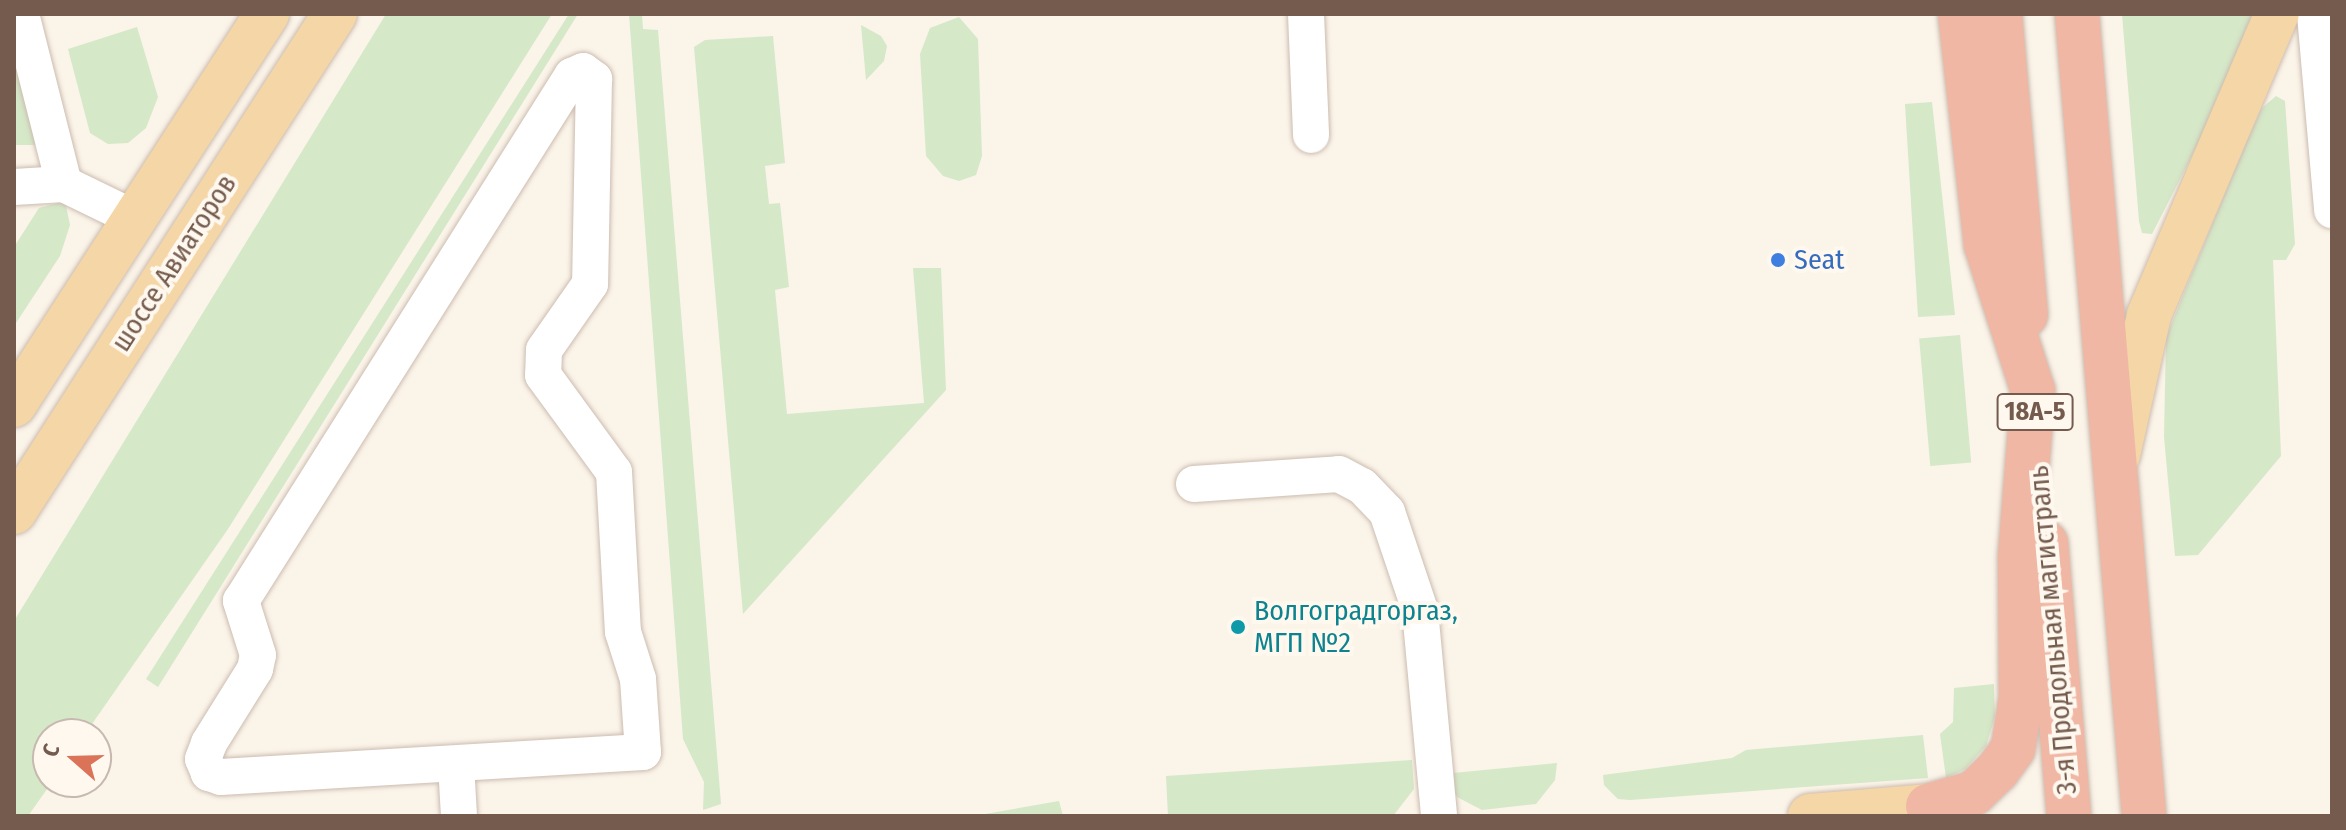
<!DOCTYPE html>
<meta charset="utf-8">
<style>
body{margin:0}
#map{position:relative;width:2346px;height:830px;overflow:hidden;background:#fbf4e9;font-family:"Fira Sans Condensed",sans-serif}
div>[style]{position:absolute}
.green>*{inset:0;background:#d5e8c8;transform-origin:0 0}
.roads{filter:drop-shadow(0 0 2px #ccbcb0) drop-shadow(0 0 2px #ccbcb0)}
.minor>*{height:36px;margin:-18px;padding:0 18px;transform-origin:18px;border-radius:18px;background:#fff}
.major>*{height:44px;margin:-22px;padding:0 22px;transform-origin:22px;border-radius:22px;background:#f4d6a7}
.highway>*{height:44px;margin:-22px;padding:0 22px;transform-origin:22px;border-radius:22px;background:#f0b7a5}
.dots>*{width:22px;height:22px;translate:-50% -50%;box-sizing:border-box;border:4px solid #fef8ef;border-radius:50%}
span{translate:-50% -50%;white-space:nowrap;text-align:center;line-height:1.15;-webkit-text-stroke:8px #fef8ef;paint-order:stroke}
.shield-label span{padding:2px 6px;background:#fef8ef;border:2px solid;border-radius:6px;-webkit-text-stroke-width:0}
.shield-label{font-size:26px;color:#745b4e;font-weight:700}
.shop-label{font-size:28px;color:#366cbe}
.left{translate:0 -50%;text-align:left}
.street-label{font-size:28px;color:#745b4e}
.culture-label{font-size:28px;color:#0d838f}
.frame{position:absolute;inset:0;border:16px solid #745b4e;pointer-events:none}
.north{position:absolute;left:32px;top:718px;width:80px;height:80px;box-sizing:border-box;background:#fef8ef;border:2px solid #c7b9af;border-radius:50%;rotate:290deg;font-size:22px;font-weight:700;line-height:32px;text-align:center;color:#745b4e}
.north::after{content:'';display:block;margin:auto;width:28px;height:36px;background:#db7358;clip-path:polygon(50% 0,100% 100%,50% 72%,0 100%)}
</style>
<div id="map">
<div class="green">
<i style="clip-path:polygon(386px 14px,552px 14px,228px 529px,85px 734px,48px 734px,52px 782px,28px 816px,14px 816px,14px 621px)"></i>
<i style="clip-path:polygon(569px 14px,578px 14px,158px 687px,146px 679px)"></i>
<i style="clip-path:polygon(629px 14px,642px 14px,643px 29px,658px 30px,721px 804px,703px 810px,704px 782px,683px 739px)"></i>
<i style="clip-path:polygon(2122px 14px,2257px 14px,2245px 52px,2152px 234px,2142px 233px,2139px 221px)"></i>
<i style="clip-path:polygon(959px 17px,978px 39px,982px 156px,976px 175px,959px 181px,943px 176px,926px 156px,920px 54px,930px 28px)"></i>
<i style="clip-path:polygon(861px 25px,881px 36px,887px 46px,884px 61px,866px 80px)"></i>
<i style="clip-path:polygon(137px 27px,158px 97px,146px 128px,128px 143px,108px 144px,90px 133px,68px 49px)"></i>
<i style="clip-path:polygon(773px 36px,785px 163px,765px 166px,769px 204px,780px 203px,789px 287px,775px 290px,787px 414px,924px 403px,913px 268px,941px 268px,946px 390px,743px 614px,694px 47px,705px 40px)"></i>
<i style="clip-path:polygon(14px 38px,39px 145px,14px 145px)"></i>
<i style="clip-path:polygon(2276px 96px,2285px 101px,2295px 244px,2286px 260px,2273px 260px,2281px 456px,2198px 555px,2175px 556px,2164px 437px,2166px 337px,2246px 142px,2262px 108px)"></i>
<i style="clip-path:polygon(1932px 102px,1955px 315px,1918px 317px,1905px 104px)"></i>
<i style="clip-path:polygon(65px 201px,70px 225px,60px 256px,14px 326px,14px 247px,39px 208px)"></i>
<i style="left:1960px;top:335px;width:128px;height:41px;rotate:85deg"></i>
<i style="clip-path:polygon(1994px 684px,1995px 717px,1986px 746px,1965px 769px,1946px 778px,1940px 734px,1953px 722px,1954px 688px)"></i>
<i style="clip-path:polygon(1923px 735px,1928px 778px,1630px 800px,1618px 799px,1604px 785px,1603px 775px,1732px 758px,1746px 750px)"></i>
<i style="clip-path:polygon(1412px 760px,1414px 789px,1393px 816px,1168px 816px,1166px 776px)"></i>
<i style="clip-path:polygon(1557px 763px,1555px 780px,1536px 804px,1482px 810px,1457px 797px,1452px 787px,1453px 773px)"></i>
<i style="clip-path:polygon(1059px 801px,1063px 816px,974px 816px)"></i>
</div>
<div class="roads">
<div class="minor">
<i style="left:21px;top:14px;width:175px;rotate:75.8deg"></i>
<i style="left:1306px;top:14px;width:121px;rotate:87.6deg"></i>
<i style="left:2315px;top:14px;width:197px;rotate:85deg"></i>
<i style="left:583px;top:71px;width:14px;rotate:36deg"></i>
<i style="left:594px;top:79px;width:205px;rotate:91.1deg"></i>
<i style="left:590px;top:284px;width:80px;rotate:124.9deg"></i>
<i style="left:544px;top:350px;width:25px;rotate:92deg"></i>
<i style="left:543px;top:375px;width:120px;rotate:53.8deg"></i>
<i style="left:614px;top:472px;width:160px;rotate:86.8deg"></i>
<i style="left:623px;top:632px;width:49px;rotate:72.3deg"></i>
<i style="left:638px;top:679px;width:73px;rotate:86.1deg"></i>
<i style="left:643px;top:752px;width:423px;rotate:176.6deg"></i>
<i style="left:221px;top:777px;width:13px;rotate:-162deg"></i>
<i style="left:209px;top:773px;width:15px;rotate:-113deg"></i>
<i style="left:203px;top:759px;width:17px;rotate:-69deg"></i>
<i style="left:209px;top:743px;width:87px;rotate:-58.1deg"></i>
<i style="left:255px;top:669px;width:14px;rotate:-78deg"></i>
<i style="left:258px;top:655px;width:57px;rotate:-107.5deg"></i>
<i style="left:241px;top:601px;width:621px;rotate:-57.77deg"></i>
<i style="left:572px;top:76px;width:12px;rotate:-24deg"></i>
<i style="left:14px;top:187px;width:50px;rotate:-3.4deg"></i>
<i style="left:64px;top:184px;width:80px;rotate:25.9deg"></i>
<i style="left:1194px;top:484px;width:145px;rotate:-3.9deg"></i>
<i style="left:1339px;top:474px;width:26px;rotate:28deg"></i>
<i style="left:1362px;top:486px;width:36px;rotate:46deg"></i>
<i style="left:1387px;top:512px;width:103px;rotate:71.4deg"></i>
<i style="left:1420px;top:610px;width:207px;rotate:84.7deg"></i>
<i style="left:456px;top:764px;width:52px;rotate:86.7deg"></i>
</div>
<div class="major">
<i style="left:14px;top:405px;width:466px;rotate:-57.1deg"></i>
<i style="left:2118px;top:455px;width:143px;rotate:-77.5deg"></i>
<i style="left:2149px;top:315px;width:327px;rotate:-67deg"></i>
<i style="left:14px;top:512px;width:592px;rotate:-57.2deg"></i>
<i style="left:1810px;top:816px;width:118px;rotate:-4.8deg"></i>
</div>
<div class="highway">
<i style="left:2000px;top:14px;width:302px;rotate:85.1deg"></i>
<i style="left:2077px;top:14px;width:805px;rotate:85.22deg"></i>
<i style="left:2046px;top:543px;width:274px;rotate:85.2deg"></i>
<i style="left:1928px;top:806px;width:48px;rotate:-15.8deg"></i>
<i style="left:1974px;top:793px;width:32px;rotate:-44deg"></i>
<i style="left:1997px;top:771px;width:27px;rotate:-54deg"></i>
<i style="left:2013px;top:749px;width:52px;rotate:-81.1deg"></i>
<i style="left:2021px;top:698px;width:141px;rotate:-90.4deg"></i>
<i style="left:2020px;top:557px;width:167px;rotate:-85.5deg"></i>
<i style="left:2033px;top:391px;width:153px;rotate:-107.8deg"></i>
<i style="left:1986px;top:245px;width:232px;rotate:-96.4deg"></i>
</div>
</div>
<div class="dots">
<i style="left:1778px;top:260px;background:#3f7fe0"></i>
<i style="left:1238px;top:627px;background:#0f9aa8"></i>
</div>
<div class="shield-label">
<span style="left:2035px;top:412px">18А-5</span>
</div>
<div class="shop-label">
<span class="left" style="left:1794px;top:260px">Seat</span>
</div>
<div class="street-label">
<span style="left:174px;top:263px;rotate:-57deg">шоссе Авиаторов</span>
<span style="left:2053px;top:630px;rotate:-95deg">3-я Продольная магистраль</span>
</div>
<div class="culture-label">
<span class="left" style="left:1254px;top:627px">Волгоградгоргаз,<br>МГП №2</span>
</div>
<div class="frame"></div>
<div class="north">С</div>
</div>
